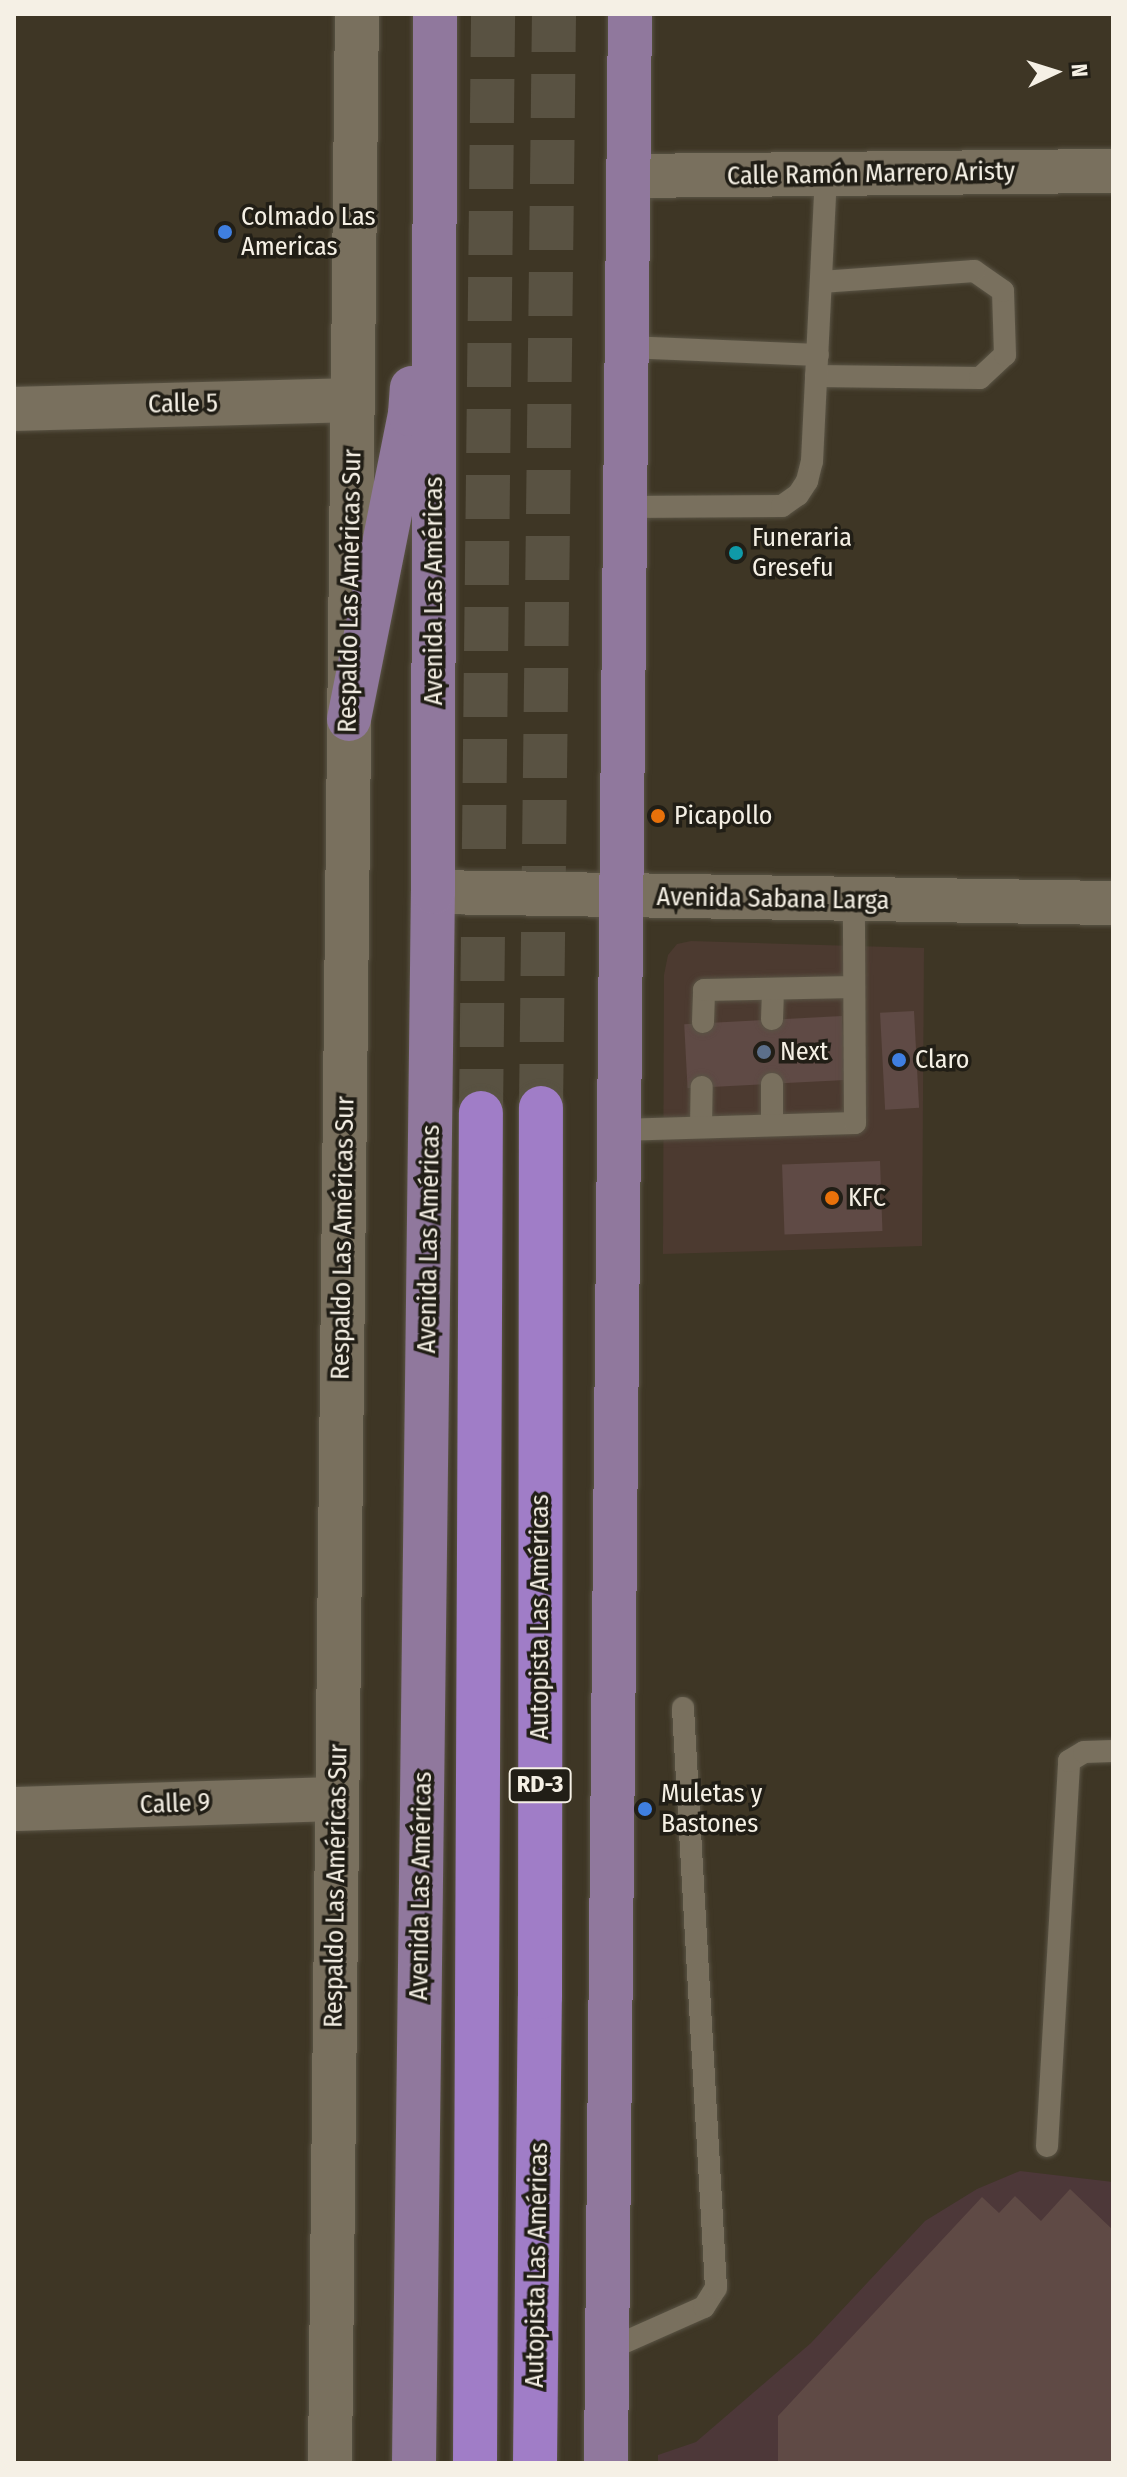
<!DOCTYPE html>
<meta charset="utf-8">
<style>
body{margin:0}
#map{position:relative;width:1127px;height:2477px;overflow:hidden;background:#3e3625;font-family:"Fira Sans Condensed",sans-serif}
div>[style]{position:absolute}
.commercial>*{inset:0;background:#4c3a30}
.medical>*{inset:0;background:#4d3839}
.building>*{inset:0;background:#5f4a45;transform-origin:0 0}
.highway-tunnel>*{height:44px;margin-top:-22px;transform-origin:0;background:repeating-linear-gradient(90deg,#595242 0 44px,transparent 0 66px)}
.roads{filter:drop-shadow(0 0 2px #5a5445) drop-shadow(0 0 2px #5a5445)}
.lane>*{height:22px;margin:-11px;padding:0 11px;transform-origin:11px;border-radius:11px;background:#79705e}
.street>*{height:44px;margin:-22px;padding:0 22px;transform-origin:22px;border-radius:22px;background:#79705e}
.secondary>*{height:44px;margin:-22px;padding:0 22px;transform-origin:22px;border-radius:22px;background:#79705e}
.primary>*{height:44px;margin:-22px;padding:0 22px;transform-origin:22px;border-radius:22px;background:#90789d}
.highway>*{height:44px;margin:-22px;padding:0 22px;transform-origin:22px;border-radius:22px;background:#a07dc7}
.dots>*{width:22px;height:22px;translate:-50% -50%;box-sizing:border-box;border:4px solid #211e16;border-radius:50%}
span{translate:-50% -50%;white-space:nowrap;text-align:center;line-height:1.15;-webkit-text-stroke:7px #211e16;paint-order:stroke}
.shield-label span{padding:2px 6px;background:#211e16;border:2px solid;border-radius:6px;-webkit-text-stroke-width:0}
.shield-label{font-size:24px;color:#f5f0e5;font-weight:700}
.street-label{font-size:26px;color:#f5f0e5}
.poi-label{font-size:26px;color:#f5f0e5}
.left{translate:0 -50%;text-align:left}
.frame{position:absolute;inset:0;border:16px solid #f5f0e5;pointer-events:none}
.north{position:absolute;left:1015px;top:32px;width:80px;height:80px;-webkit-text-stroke:6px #211e16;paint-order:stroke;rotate:86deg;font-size:22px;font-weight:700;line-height:32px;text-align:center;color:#f5f0e5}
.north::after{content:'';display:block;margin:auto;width:28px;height:36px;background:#f5f0e5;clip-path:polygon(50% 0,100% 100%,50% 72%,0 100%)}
</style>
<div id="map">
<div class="commercial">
<i style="clip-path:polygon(691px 941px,924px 948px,922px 1246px,663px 1254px,664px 975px,668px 955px,677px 944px)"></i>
</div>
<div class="medical">
<i style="clip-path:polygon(1020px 2171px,1113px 2182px,1113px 2463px,658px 2463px,658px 2455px,696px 2442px,811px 2343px,925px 2221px,977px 2189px)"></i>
</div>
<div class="building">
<i style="left:914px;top:1011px;width:97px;height:34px;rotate:87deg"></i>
<i style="left:842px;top:1016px;width:64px;height:158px;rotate:87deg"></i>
<i style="left:880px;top:1161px;width:70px;height:98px;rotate:88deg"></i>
<i style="clip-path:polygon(1070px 2189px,1113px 2230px,1113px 2463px,778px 2463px,778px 2416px,982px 2197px,999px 2213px,1015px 2196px,1041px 2221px)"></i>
</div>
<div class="highway-tunnel">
<i style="left:541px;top:1108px;width:1094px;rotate:-89.32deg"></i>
<i style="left:481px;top:1113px;width:1099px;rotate:-89.37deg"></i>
</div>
<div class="roads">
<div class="lane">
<i style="left:627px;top:347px;width:191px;rotate:2.4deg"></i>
<i style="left:816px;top:376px;width:164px;rotate:0.7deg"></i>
<i style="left:980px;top:378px;width:34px;rotate:-43deg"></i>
<i style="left:1005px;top:355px;width:64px;rotate:-91.8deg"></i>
<i style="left:1003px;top:291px;width:35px;rotate:-145deg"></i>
<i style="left:974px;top:271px;width:153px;rotate:175.9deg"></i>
<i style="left:625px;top:507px;width:157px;rotate:-0.4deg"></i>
<i style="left:782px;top:506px;width:19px;rotate:-35deg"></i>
<i style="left:798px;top:495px;width:17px;rotate:-57deg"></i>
<i style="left:807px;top:481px;width:21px;rotate:-76deg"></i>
<i style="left:812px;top:461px;width:287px;rotate:-87.2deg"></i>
<i style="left:772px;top:1019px;width:30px;rotate:-88deg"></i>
<i style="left:703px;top:1022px;width:32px;rotate:-88deg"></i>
<i style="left:704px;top:990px;width:150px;rotate:-1.1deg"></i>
<i style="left:772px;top:1084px;width:41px;rotate:90deg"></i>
<i style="left:701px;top:1126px;width:39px;rotate:-89deg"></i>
<i style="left:619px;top:1130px;width:236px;rotate:-1.7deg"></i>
<i style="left:855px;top:1123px;width:223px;rotate:-90.3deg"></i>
<i style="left:1047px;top:2146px;width:386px;rotate:-86.7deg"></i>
<i style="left:1069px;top:1761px;width:17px;rotate:-31deg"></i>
<i style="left:1084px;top:1752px;width:29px;rotate:-2deg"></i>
<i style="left:607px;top:2350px;width:106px;rotate:-23.9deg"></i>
<i style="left:704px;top:2307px;width:22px;rotate:-58deg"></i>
<i style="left:716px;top:2288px;width:581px;rotate:-93.26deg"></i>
</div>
<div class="street">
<i style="left:629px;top:176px;width:484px;rotate:-0.6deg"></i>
<i style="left:14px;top:409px;width:339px;rotate:-1.5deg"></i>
<i style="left:14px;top:1809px;width:323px;rotate:-1.8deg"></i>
<i style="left:330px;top:2463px;width:2449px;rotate:-89.37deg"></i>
</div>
<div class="secondary">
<i style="left:433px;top:892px;width:680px;rotate:0.93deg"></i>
</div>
<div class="primary">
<i style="left:349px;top:719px;width:311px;rotate:-78.7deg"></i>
<i style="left:410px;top:414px;width:26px;rotate:-86deg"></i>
<i style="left:414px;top:2463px;width:1571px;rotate:-89.31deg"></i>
<i style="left:433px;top:892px;width:878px;rotate:-89.87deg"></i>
<i style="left:606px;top:2463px;width:2449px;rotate:-89.44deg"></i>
</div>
<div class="highway">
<i style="left:475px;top:2463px;width:1350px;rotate:-89.75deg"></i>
<i style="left:535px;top:2463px;width:466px;rotate:-89.4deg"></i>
<i style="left:540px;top:1997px;width:889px;rotate:-89.94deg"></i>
</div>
</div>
<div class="dots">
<i style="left:225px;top:232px;background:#3f7fe0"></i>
<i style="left:736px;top:553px;background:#0f9aa8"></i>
<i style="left:658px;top:816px;background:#e8710a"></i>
<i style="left:764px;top:1052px;background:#5c6f8a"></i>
<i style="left:899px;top:1060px;background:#3f7fe0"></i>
<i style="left:832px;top:1198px;background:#e8710a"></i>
<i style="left:645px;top:1809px;background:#3f7fe0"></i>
</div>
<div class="shield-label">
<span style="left:540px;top:1785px">RD-3</span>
</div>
<div class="street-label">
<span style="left:871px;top:174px;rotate:-1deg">Calle Ramón Marrero Aristy</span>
<span style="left:183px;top:404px;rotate:-1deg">Calle 5</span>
<span style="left:350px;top:591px;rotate:-89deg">Respaldo Las Américas Sur</span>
<span style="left:434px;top:591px;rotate:-90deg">Avenida Las Américas</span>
<span style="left:773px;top:899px;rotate:1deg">Avenida Sabana Larga</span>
<span style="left:343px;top:1238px;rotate:-89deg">Respaldo Las Américas Sur</span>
<span style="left:429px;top:1239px;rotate:-89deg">Avenida Las Américas</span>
<span style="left:540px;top:1617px;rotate:-90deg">Autopista Las Américas</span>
<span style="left:175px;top:1804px;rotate:-2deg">Calle 9</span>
<span style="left:336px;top:1886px;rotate:-89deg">Respaldo Las Américas Sur</span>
<span style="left:421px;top:1886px;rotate:-89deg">Avenida Las Américas</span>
<span style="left:537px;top:2265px;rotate:-89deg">Autopista Las Américas</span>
</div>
<div class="poi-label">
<span class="left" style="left:241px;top:232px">Colmado Las<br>Americas</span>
<span class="left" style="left:752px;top:553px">Funeraria<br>Gresefu</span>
<span class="left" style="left:674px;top:816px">Picapollo</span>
<span class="left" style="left:780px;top:1052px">Next</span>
<span class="left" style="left:915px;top:1060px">Claro</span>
<span class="left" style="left:848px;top:1198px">KFC</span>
<span class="left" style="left:661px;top:1809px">Muletas y<br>Bastones</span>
</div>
<div class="frame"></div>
<div class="north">N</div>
</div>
